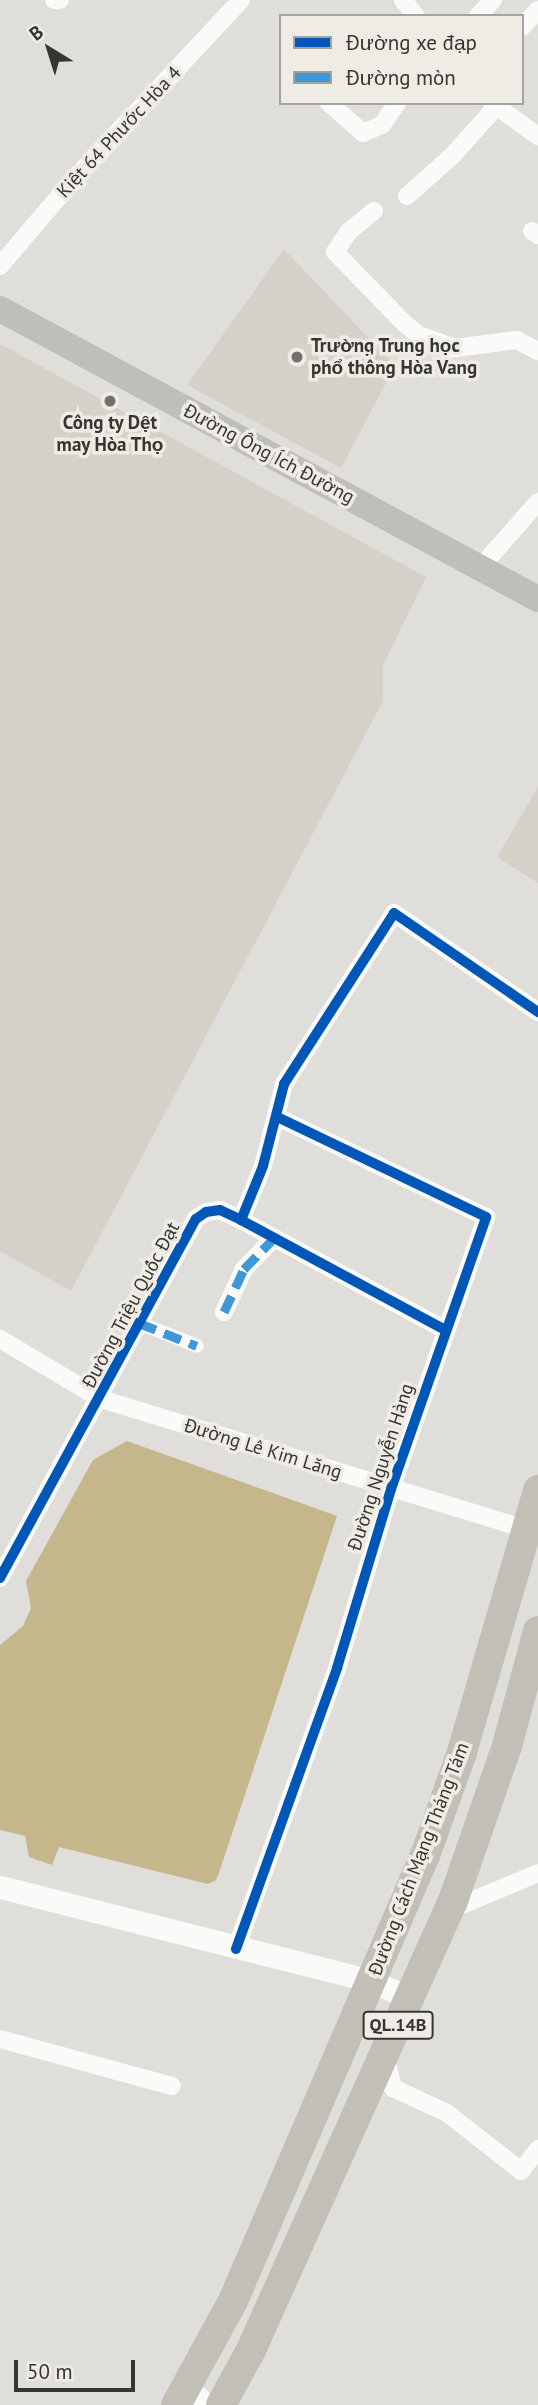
<!DOCTYPE html>
<meta charset="utf-8">
<style>
body{margin:0}
#map{position:relative;width:538px;height:2405px;overflow:hidden;background:#e0deda;font-family:"PT Sans",sans-serif}
div>[style]{position:absolute}
.built>*{inset:0;background:#d5d1c8}
.water>*{inset:0;background:#c5b78b}
.pedestrian>*{height:14px;margin:-7px;padding:0 7px;transform-origin:7px;border-radius:7px;background:#fafaf9}
.minor>*{height:18px;margin:-9px;padding:0 9px;transform-origin:9px;border-radius:9px;background:#fafaf9}
.tertiary>*{height:23px;margin:-11.5px;padding:0 11.5px;transform-origin:11.5px;border-radius:11.5px;background:#fafaf9}
.secondary>*{height:26px;margin:-13px;padding:0 13px;transform-origin:13px;border-radius:13px;background:#c0bebb}
.trunk>*{height:30px;margin:-15px;padding:0 15px;transform-origin:15px;border-radius:15px;background:#c2bfb7}
.quiet>*{height:9px;margin-top:-4.5px;transform-origin:0;background:repeating-linear-gradient(90deg,#3e98d8 0 18px,transparent 0 27px)}
.cycleway>*{height:10px;margin:-5px;padding:0 5px;transform-origin:5px;border-radius:5px;background:#0057b8}
.dots>*{width:19px;height:19px;translate:-50% -50%;box-sizing:border-box;border:4px solid #efece5;border-radius:50%}
span{translate:-50% -50%;white-space:nowrap;text-align:center;line-height:1.15;-webkit-text-stroke:7px #efece5;paint-order:stroke}
.shield-label span{padding:2px 5px;background:#efece5;border:2px solid;border-radius:5px;-webkit-text-stroke-width:0}
.shield-label{font-size:18px;color:#363532;font-weight:700}
.street-label{font-size:19px;color:#363532}
.poi-label{font-size:19px;color:#363532;font-weight:700}
.left{translate:0 -50%;text-align:left}
.legend{position:absolute;left:279px;top:14px;width:245px;height:91px;box-sizing:border-box;background:#efece5;border:2px solid #a5a39d;margin:0;padding:9px 12px;list-style:none;font-size:21px;color:#363532}
.legend li{display:flex;align-items:center;gap:14px;height:35px}
.legend b{width:35px;border:2px solid #a5a39d}
.north{position:absolute;left:14px;top:14px;width:70px;height:70px;-webkit-text-stroke:5px #efece5;paint-order:stroke;rotate:322deg;font-size:19px;font-weight:700;line-height:28px;text-align:center;color:#363532}
.north::after{content:'';display:block;margin:auto;width:24px;height:32px;background:#363532;clip-path:polygon(50% 0,100% 100%,50% 72%,0 100%)}
.scale{position:absolute;left:14px;top:2360px;width:121px;height:32px;box-sizing:border-box;border:4px solid #363532;border-top:0;padding-left:9px;font-size:21px;line-height:24px;white-space:nowrap;color:#363532;-webkit-text-stroke:5px #efece5;paint-order:stroke}
</style>
<div id="map">
<div class="built">
<i style="clip-path:polygon(284px 249px,395px 366px,341px 468px,187px 385px)"></i>
<i style="clip-path:polygon(0 344px,426px 577px,383px 665px,383px 701px,71px 1291px,0 1251px)"></i>
<i style="clip-path:polygon(538px 787px,538px 883px,497px 857px)"></i>
</div>
<div class="water">
<i style="clip-path:polygon(127px 1441px,337px 1516px,220px 1870px,216px 1880px,208px 1884px,59px 1847px,52px 1865px,29px 1857px,25px 1836px,0 1830px,0 1645px,23px 1626px,31px 1608px,26px 1581px,93px 1460px)"></i>
</div>
<div class="pedestrian">
<i style="left:139px;top:1323px;width:62px;rotate:21.6deg"></i>
</div>
<div class="minor">
<i style="left:54px;top:0;width:6px"></i>
<i style="left:403px;top:0;width:21px;rotate:51deg"></i>
<i style="left:478px;top:16px;width:22px;rotate:-47deg"></i>
<i style="left:522px;top:27px;width:23px;rotate:-47deg"></i>
<i style="left:329px;top:103px;width:45px;rotate:41.4deg"></i>
<i style="left:363px;top:133px;width:21px;rotate:-23deg"></i>
<i style="left:382px;top:125px;width:27px;rotate:-56deg"></i>
<i style="left:492px;top:103px;width:57px;rotate:35.7deg"></i>
<i style="left:407px;top:196px;width:59px;rotate:-41.6deg"></i>
<i style="left:451px;top:157px;width:67px;rotate:-48deg"></i>
<i style="left:374px;top:211px;width:32px;rotate:141deg"></i>
<i style="left:349px;top:231px;width:25px;rotate:124deg"></i>
<i style="left:335px;top:252px;width:99px;rotate:45.8deg"></i>
<i style="left:404px;top:323px;width:19px;rotate:39deg"></i>
<i style="left:419px;top:335px;width:38px;rotate:20deg"></i>
<i style="left:455px;top:348px;width:63px;rotate:-7.4deg"></i>
<i style="left:517px;top:340px;width:24px;rotate:28deg"></i>
<i style="left:532px;top:231px;width:7px;rotate:34deg"></i>
<i style="left:0;top:266px;width:116px;rotate:-49.6deg"></i>
<i style="left:75px;top:178px;width:243px;rotate:-47deg"></i>
<i style="left:480px;top:568px;width:88px;rotate:-48.7deg"></i>
<i style="left:241px;top:1220px;width:58px;rotate:-67.8deg"></i>
<i style="left:263px;top:1166px;width:85px;rotate:-75.6deg"></i>
<i style="left:284px;top:1084px;width:203px;rotate:-57.2deg"></i>
<i style="left:394px;top:913px;width:175px;rotate:34.5deg"></i>
<i style="left:224px;top:1312px;width:47px;rotate:-65.1deg"></i>
<i style="left:244px;top:1269px;width:43px;rotate:-45.9deg"></i>
<i style="left:0;top:1339px;width:117px;rotate:30.7deg"></i>
<i style="left:101px;top:1399px;width:453px;rotate:17deg"></i>
<i style="left:0;top:1578px;width:409px;rotate:-61.4deg"></i>
<i style="left:196px;top:1219px;width:12px;rotate:-35deg"></i>
<i style="left:206px;top:1212px;width:14px;rotate:-8deg"></i>
<i style="left:220px;top:1210px;width:23px;rotate:25deg"></i>
<i style="left:241px;top:1220px;width:232px;rotate:28.3deg"></i>
<i style="left:450px;top:1910px;width:95px;rotate:-22.8deg"></i>
<i style="left:236px;top:1949px;width:299px;rotate:-70.2deg"></i>
<i style="left:337px;top:1668px;width:187px;rotate:-73.2deg"></i>
<i style="left:391px;top:1489px;width:288px;rotate:-70.7deg"></i>
<i style="left:486px;top:1217px;width:232px;rotate:-154.4deg"></i>
<i style="left:0;top:2039px;width:178px;rotate:15.3deg"></i>
<i style="left:385px;top:2056px;width:33px;rotate:76deg"></i>
<i style="left:393px;top:2088px;width:60px;rotate:24.8deg"></i>
<i style="left:447px;top:2113px;width:94px;rotate:38.1deg"></i>
<i style="left:521px;top:2171px;width:28px;rotate:-52deg"></i>
</div>
<div class="tertiary">
<i style="left:0;top:1887px;width:384px;rotate:14.2deg"></i>
<i style="left:372px;top:1981px;width:42px;rotate:24.1deg"></i>
<i style="left:187px;top:2388px;width:25px;rotate:42deg"></i>
</div>
<div class="secondary">
<i style="left:0;top:309px;width:611px;rotate:28.33deg"></i>
</div>
<div class="trunk">
<i style="left:176px;top:2405px;width:119px;rotate:-61.3deg"></i>
<i style="left:233px;top:2301px;width:485px;rotate:-66.7deg"></i>
<i style="left:425px;top:1856px;width:110px;rotate:-70.4deg"></i>
<i style="left:462px;top:1752px;width:273px;rotate:-73.8deg"></i>
<i style="left:221px;top:2405px;width:63px;rotate:-61.4deg"></i>
<i style="left:251px;top:2350px;width:492px;rotate:-65.8deg"></i>
<i style="left:453px;top:1901px;width:164px;rotate:-70.8deg"></i>
<i style="left:507px;top:1746px;width:119px;rotate:-74.9deg"></i>
</div>
<div class="quiet">
<i style="left:224px;top:1312px;width:47px;rotate:-65.1deg"></i>
<i style="left:244px;top:1269px;width:43px;rotate:-45.9deg"></i>
<i style="left:139px;top:1323px;width:62px;rotate:21.6deg"></i>
</div>
<div class="cycleway">
<i style="left:241px;top:1220px;width:58px;rotate:-67.8deg"></i>
<i style="left:263px;top:1166px;width:85px;rotate:-75.6deg"></i>
<i style="left:284px;top:1084px;width:203px;rotate:-57.2deg"></i>
<i style="left:394px;top:913px;width:175px;rotate:34.5deg"></i>
<i style="left:0;top:1578px;width:409px;rotate:-61.4deg"></i>
<i style="left:196px;top:1219px;width:12px;rotate:-35deg"></i>
<i style="left:206px;top:1212px;width:14px;rotate:-8deg"></i>
<i style="left:220px;top:1210px;width:23px;rotate:25deg"></i>
<i style="left:241px;top:1220px;width:232px;rotate:28.3deg"></i>
<i style="left:236px;top:1949px;width:299px;rotate:-70.2deg"></i>
<i style="left:337px;top:1668px;width:187px;rotate:-73.2deg"></i>
<i style="left:391px;top:1489px;width:288px;rotate:-70.7deg"></i>
<i style="left:486px;top:1217px;width:232px;rotate:-154.4deg"></i>
</div>
<div class="dots">
<i style="left:297px;top:357px;background:#72706d"></i>
<i style="left:110px;top:401px;background:#72706d"></i>
</div>
<div class="shield-label">
<span style="left:398px;top:2025px">QL.14B</span>
</div>
<div class="street-label">
<span style="left:119px;top:132px;rotate:-47deg">Kiệt 64 Phước Hòa 4</span>
<span style="left:269px;top:454px;rotate:28deg">Đường Ông Ích Đường</span>
<span style="left:131px;top:1305px;rotate:-62deg">Đường Triệu Quốc Đạt</span>
<span style="left:263px;top:1449px;rotate:17deg">Đường Lê Kim Lăng</span>
<span style="left:381px;top:1467px;rotate:-72deg">Đường Nguyễn Hàng</span>
<span style="left:419px;top:1859px;rotate:-69deg">Đường Cách Mạng Tháng Tám</span>
</div>
<div class="poi-label">
<span class="left" style="left:311px;top:357px">Trường Trung học<br>phổ thông Hòa Vang</span>
<span style="left:110px;top:434px">Công ty Dệt<br>may Hòa Thọ</span>
</div>
<ul class="legend">
<li><b style="height:9px;background:#0057b8"></b>Đường xe đạp</li>
<li><b style="height:9px;background:#3e98d8"></b>Đường mòn</li>
</ul>
<div class="north">B</div>
<div class="scale">50 m</div>
</div>
